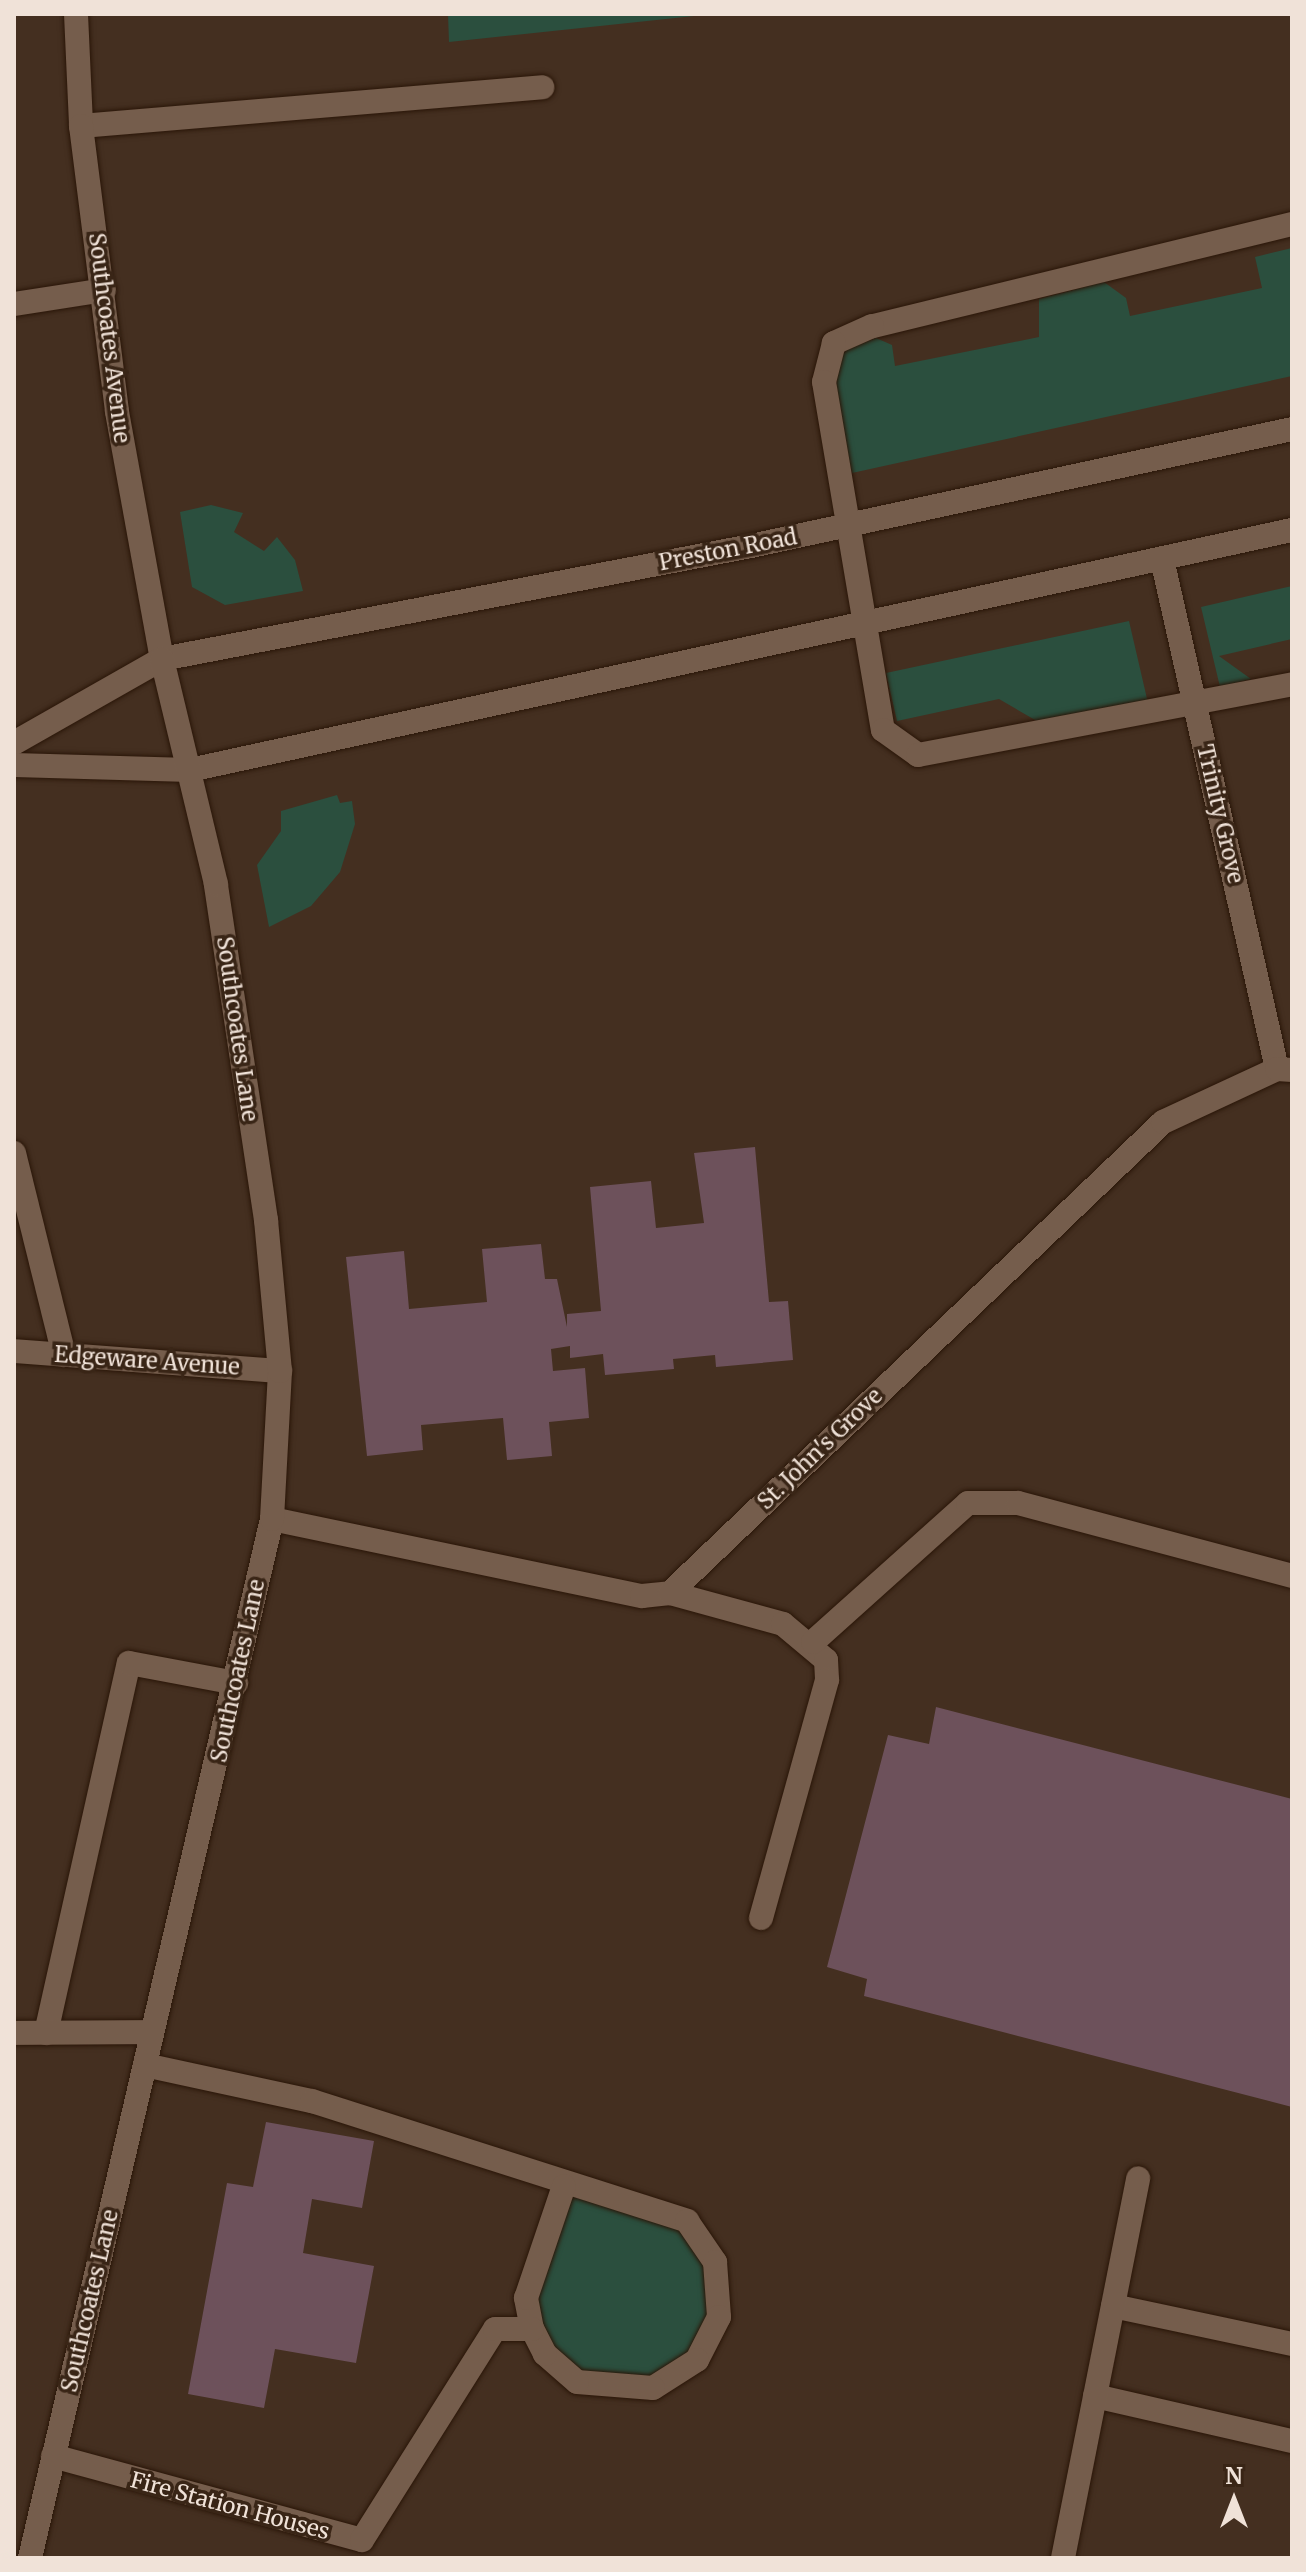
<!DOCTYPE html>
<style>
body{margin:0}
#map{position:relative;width:1306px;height:2572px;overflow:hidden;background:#442f20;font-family:Merriweather,serif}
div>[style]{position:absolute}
.green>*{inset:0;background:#2b4f3e}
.building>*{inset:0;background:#6d515b}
.roads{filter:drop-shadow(0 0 2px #2a1608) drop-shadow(0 0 2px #2a1608)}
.lane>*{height:24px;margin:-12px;padding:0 12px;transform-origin:12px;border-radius:12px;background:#755d4c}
.street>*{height:24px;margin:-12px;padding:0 12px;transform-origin:12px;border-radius:12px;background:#755d4c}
.secondary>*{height:24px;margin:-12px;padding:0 12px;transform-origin:12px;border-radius:12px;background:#755d4c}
span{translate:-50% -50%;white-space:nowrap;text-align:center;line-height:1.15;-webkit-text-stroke:7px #392516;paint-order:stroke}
.street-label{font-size:22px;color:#f0e2d8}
.frame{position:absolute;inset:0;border:16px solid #f0e2d8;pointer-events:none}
.north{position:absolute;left:1194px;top:2460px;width:80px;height:80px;-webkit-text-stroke:6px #392516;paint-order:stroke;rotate:0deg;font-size:22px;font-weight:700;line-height:32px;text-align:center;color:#f0e2d8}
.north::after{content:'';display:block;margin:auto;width:28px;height:36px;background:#f0e2d8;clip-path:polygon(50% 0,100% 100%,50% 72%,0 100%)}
</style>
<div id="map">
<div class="green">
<i style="clip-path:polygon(448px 14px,713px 14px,449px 42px)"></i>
<i style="clip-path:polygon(1292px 248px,1292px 376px,852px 473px,833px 386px,842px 351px,876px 338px,892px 345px,895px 366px,1039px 337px,1039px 299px,1104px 282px,1126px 298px,1130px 316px,1262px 288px,1255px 257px)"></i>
<i style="clip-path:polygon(211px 505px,243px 513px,234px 532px,264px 551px,277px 537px,295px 560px,303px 591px,225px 605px,192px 587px,180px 512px)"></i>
<i style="clip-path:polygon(1292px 586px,1292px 639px,1219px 656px,1251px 679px,1220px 687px,1201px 607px)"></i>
<i style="clip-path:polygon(1129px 621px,1148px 703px,1042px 724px,999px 699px,897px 721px,886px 673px)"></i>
<i style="clip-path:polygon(337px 795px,340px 803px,352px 801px,355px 824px,340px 872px,311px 906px,269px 927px,257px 865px,281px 831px,281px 811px)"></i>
<i style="clip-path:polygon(564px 2186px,687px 2221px,715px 2262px,719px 2317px,697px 2360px,653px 2388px,577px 2382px,532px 2329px)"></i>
</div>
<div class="building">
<i style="clip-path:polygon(755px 1147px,769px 1302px,788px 1301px,793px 1360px,716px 1367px,715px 1355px,673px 1359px,674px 1369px,605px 1375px,603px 1354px,570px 1358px,570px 1346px,551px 1349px,553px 1371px,585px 1368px,589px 1418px,549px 1422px,552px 1456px,507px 1460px,503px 1418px,421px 1425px,423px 1450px,367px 1456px,346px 1257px,404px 1251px,409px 1309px,487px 1302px,482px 1249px,541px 1244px,545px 1279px,557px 1279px,567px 1327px,567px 1314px,601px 1311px,590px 1187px,651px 1181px,656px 1228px,704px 1223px,694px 1153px)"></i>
<i style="clip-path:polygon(936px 1707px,1292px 1799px,1292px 2107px,864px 1996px,867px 1979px,827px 1967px,888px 1735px,929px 1744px)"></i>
<i style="clip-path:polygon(266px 2122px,374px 2141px,362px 2208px,312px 2199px,303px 2253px,374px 2266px,356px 2363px,275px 2349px,264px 2408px,188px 2394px,227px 2183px,253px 2187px)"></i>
</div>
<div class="roads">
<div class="lane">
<i style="left:81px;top:126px;width:463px;rotate:-4.8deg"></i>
<i style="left:1292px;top:224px;width:432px;rotate:166.3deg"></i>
<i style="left:872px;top:326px;width:42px;rotate:155.9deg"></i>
<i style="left:834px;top:343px;width:40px;rotate:104.4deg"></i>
<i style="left:824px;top:382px;width:353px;rotate:80.4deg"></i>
<i style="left:883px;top:730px;width:43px;rotate:35.5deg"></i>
<i style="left:918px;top:755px;width:381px;rotate:-10.7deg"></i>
<i style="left:14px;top:1153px;width:208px;rotate:76.1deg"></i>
<i style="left:670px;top:1593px;width:117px;rotate:15.3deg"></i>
<i style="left:783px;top:1624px;width:56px;rotate:39.9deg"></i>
<i style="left:826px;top:1660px;width:20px;rotate:87deg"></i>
<i style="left:827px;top:1680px;width:247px;rotate:105.5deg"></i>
<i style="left:813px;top:1642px;width:208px;rotate:-41.9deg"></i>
<i style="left:968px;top:1503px;width:50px"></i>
<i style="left:1018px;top:1503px;width:284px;rotate:14.9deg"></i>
<i style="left:46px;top:2033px;width:379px;rotate:-77.4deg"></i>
<i style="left:129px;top:1663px;width:109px;rotate:10.6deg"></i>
<i style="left:1113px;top:2306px;width:183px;rotate:12deg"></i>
</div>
<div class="street">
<i style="left:76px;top:14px;width:112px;rotate:87.4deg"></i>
<i style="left:81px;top:126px;width:288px;rotate:82.8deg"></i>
<i style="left:117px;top:412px;width:251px;rotate:79.7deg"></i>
<i style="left:14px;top:304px;width:91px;rotate:-8.8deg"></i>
<i style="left:1162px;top:559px;width:523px;rotate:77.29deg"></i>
<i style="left:14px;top:1351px;width:267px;rotate:4.3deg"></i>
<i style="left:272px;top:1519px;width:378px;rotate:11.8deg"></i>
<i style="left:642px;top:1596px;width:28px;rotate:-6deg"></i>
<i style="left:670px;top:1593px;width:682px;rotate:-43.69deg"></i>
<i style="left:1163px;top:1122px;width:126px;rotate:-24.9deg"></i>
<i style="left:1277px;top:1069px;width:15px;rotate:4deg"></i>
<i style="left:14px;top:2033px;width:135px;rotate:-0.4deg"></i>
<i style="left:145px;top:2065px;width:171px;rotate:12.2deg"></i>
<i style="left:312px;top:2101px;width:394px;rotate:17.7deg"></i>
<i style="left:687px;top:2221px;width:50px;rotate:55.7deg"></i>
<i style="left:715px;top:2262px;width:55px;rotate:85.8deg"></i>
<i style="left:719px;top:2317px;width:48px;rotate:117.1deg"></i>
<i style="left:697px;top:2360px;width:52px;rotate:147.5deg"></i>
<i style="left:653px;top:2388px;width:76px;rotate:-175.5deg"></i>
<i style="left:577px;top:2382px;width:43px;rotate:-138.8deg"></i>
<i style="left:545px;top:2354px;width:28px;rotate:-117deg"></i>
<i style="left:532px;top:2329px;width:32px;rotate:-101deg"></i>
<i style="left:526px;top:2298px;width:118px;rotate:-71.3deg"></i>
<i style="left:1095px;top:2396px;width:202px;rotate:12.9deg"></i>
<i style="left:53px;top:2456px;width:320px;rotate:15.2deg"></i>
<i style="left:362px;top:2540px;width:249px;rotate:-57.8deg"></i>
<i style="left:495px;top:2329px;width:37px"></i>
<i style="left:1063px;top:2558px;width:387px;rotate:-78.8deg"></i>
</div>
<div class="secondary">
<i style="left:14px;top:743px;width:170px;rotate:-29.6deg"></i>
<i style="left:162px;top:659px;width:600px;rotate:-10.86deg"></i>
<i style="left:751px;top:546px;width:554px;rotate:-12.2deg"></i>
<i style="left:14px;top:765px;width:176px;rotate:1.6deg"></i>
<i style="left:190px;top:770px;width:1128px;rotate:-12.29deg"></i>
<i style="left:30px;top:2558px;width:1067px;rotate:-76.89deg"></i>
<i style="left:272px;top:1519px;width:148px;rotate:-86.9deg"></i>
<i style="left:280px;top:1371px;width:152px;rotate:-95.3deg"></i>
<i style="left:266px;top:1220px;width:340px;rotate:-98.5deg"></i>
<i style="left:216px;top:884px;width:231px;rotate:-103.5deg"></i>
</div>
</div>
<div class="street-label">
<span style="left:109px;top:338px;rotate:83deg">Southcoates Avenue</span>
<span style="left:728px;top:550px;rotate:-11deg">Preston Road</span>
<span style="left:1220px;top:814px;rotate:77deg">Trinity Grove</span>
<span style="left:237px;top:1029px;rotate:82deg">Southcoates Lane</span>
<span style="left:147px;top:1361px;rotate:4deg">Edgeware Avenue</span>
<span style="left:820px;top:1449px;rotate:-44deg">St. John's Grove</span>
<span style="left:238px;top:1671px;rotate:-78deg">Southcoates Lane</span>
<span style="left:90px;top:2301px;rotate:-77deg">Southcoates Lane</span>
<span style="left:230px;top:2506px;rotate:15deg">Fire Station Houses</span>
</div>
<div class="frame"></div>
<div class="north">N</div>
</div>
